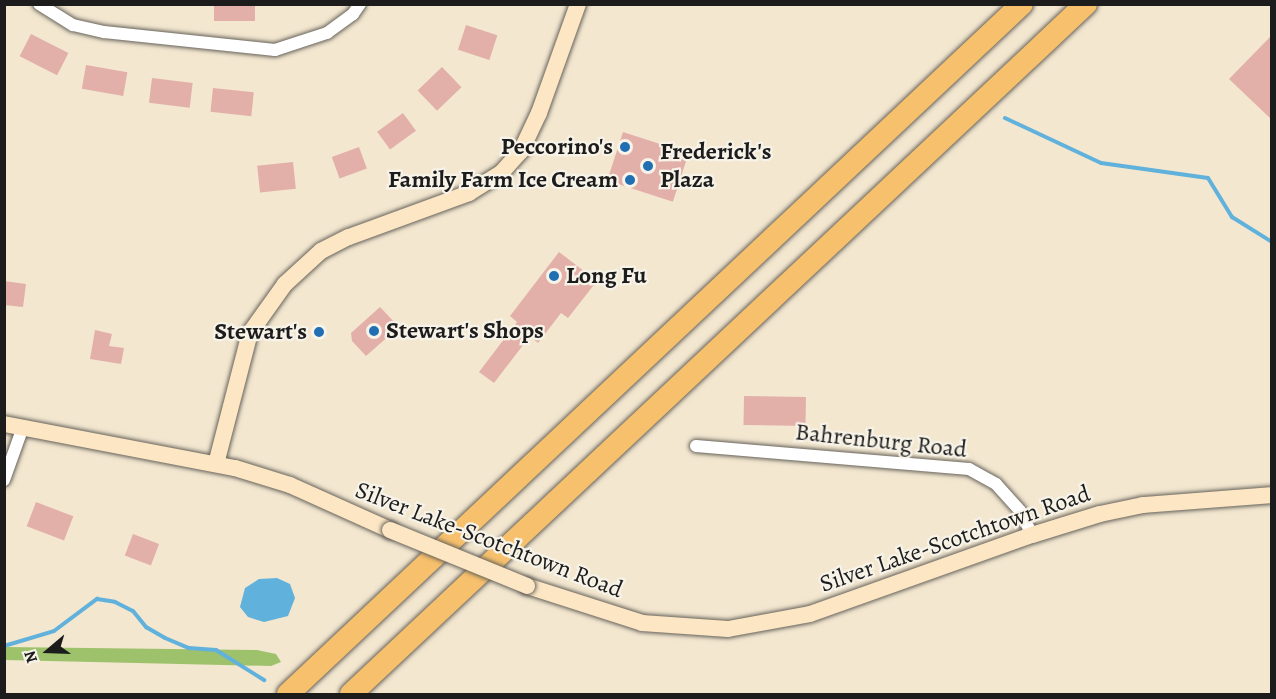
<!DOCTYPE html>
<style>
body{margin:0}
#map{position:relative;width:1276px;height:699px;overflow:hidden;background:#f3e7d0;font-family:Alegreya,serif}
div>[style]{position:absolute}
.green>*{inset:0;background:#9ec26c}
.water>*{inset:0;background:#60b1db}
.stream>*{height:4px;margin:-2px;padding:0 2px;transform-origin:2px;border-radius:2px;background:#60b1db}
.building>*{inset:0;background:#e3b0a9;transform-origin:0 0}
.roads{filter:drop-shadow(0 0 2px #67635b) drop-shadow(0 0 2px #67635b)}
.street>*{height:12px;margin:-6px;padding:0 6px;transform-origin:6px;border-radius:6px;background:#fff}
.secondary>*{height:16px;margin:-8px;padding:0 8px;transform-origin:8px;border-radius:8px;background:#fce6c4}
.highway>*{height:22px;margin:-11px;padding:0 11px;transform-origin:11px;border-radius:11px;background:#f7c06c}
.bridges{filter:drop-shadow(0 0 2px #67635b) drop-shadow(0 0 2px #67635b)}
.secondary-bridge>*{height:16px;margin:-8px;padding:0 8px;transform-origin:8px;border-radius:8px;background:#fce6c4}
.dots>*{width:16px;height:16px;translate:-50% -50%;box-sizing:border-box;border:3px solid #f7f3e8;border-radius:50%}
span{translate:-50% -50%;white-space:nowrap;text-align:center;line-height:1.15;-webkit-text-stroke:4.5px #f7f3e8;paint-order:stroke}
.poi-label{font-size:24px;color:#1c1c1c;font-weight:700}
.right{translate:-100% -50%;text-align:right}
.left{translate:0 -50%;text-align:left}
.street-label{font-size:24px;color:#1c1c1c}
.frame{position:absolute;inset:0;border:6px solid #1c1c1c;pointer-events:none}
.north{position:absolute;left:18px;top:621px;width:60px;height:60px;-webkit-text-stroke:4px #f7f3e8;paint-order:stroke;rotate:251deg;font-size:16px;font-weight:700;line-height:24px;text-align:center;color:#1c1c1c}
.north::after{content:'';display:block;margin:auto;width:21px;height:27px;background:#1c1c1c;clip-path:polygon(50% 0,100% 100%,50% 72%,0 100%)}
</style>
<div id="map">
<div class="green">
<i style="clip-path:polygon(5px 647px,257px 650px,276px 654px,281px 662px,271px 666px,5px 660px)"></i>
</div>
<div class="water">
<i style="clip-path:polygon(277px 578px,290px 584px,295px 598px,288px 616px,264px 622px,248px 617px,240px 607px,245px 588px,259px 579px)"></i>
</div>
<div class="stream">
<i style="left:1005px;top:118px;width:106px;rotate:25.1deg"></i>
<i style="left:1101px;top:163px;width:108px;rotate:8deg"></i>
<i style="left:1208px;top:178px;width:46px;rotate:58.4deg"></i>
<i style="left:1232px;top:217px;width:47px;rotate:32deg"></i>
<i style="left:4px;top:646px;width:52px;rotate:-16.7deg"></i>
<i style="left:54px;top:631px;width:54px;rotate:-36.7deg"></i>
<i style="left:97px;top:599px;width:18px;rotate:9deg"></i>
<i style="left:115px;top:602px;width:20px;rotate:27deg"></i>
<i style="left:133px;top:611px;width:21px;rotate:51deg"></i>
<i style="left:146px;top:627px;width:22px;rotate:30deg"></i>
<i style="left:165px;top:638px;width:26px;rotate:23deg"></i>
<i style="left:189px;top:648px;width:27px;rotate:4deg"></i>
<i style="left:216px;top:650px;width:57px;rotate:32deg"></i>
</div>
<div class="building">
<i style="left:214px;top:4px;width:41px;height:17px"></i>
<i style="left:466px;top:25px;width:33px;height:26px;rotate:18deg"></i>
<i style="left:31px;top:34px;width:42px;height:25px;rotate:27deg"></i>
<i style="clip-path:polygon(1272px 35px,1272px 120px,1229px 79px)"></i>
<i style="left:86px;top:65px;width:42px;height:24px;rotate:10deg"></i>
<i style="left:442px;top:67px;width:28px;height:34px;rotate:46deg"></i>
<i style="left:152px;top:78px;width:41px;height:25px;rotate:7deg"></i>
<i style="left:213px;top:88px;width:41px;height:24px;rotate:6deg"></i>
<i style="left:403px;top:113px;width:22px;height:32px;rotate:54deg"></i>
<i style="left:623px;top:132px;width:69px;height:51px;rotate:18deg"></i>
<i style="left:359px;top:147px;width:23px;height:29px;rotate:70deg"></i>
<i style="left:293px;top:162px;width:27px;height:36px;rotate:84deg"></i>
<i style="clip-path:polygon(559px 252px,597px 281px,568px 318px,561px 313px,538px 343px,530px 336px,494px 383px,479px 372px,517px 322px,510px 316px)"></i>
<i style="clip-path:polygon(4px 281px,26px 284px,23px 307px,4px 305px)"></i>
<i style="clip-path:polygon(380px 307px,399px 327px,366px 356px,352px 341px,351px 333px)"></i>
<i style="clip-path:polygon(95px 330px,112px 334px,109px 346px,124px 348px,121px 364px,90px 359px)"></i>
<i style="left:744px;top:396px;width:62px;height:29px;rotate:1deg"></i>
<i style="left:36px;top:502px;width:40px;height:26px;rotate:21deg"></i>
<i style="left:133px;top:534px;width:28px;height:23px;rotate:21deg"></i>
</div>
<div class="roads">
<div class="street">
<i style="left:39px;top:4px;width:40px;rotate:32deg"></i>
<i style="left:73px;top:25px;width:32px;rotate:13deg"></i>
<i style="left:104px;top:32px;width:172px;rotate:6deg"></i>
<i style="left:275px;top:50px;width:55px;rotate:-18.1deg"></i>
<i style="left:327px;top:33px;width:32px;rotate:-36deg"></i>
<i style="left:353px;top:14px;width:12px;rotate:-55deg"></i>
<i style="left:696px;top:446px;width:274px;rotate:4.8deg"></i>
<i style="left:969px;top:469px;width:31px;rotate:29deg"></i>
<i style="left:996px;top:484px;width:36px;rotate:48deg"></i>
<i style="left:1020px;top:511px;width:27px;rotate:63deg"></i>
<i style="left:4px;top:480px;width:56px;rotate:-70.3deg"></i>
</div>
<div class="secondary">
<i style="left:4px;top:424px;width:235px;rotate:10.8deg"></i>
<i style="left:235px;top:468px;width:58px;rotate:17.2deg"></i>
<i style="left:290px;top:485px;width:110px;rotate:24.2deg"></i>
<i style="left:216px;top:464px;width:135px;rotate:-75.5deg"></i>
<i style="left:250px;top:333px;width:60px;rotate:-54.5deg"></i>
<i style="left:285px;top:284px;width:49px;rotate:-42.5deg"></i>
<i style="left:321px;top:251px;width:31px;rotate:-27deg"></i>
<i style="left:349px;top:237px;width:128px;rotate:-20.1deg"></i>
<i style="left:469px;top:193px;width:39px;rotate:-32deg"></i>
<i style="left:502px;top:172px;width:28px;rotate:-48deg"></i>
<i style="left:521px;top:151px;width:42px;rotate:-64.7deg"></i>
<i style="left:539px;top:113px;width:116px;rotate:-70.3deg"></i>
<i style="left:527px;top:586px;width:121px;rotate:17.8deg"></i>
<i style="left:642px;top:623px;width:86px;rotate:4deg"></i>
<i style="left:728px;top:629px;width:83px;rotate:-10.4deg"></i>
<i style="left:810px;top:614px;width:236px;rotate:-19.6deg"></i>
<i style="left:1032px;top:535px;width:71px;rotate:-17.2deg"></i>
<i style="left:1100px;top:514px;width:44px;rotate:-11.8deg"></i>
<i style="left:1143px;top:505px;width:129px;rotate:-4.4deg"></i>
</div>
<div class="highway">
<i style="left:288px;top:694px;width:1007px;rotate:-43.23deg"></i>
<i style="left:351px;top:694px;width:1008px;rotate:-43.19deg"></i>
</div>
</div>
<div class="bridges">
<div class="secondary-bridge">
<i style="left:390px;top:530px;width:148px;rotate:22.2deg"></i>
</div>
</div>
<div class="dots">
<i style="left:625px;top:147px;background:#1f6fb2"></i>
<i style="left:648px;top:166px;background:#1f6fb2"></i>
<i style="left:630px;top:180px;background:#1f6fb2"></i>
<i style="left:554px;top:276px;background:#1f6fb2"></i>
<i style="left:374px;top:331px;background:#1f6fb2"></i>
<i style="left:319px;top:332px;background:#1f6fb2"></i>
</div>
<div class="poi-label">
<span class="right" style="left:613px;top:147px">Peccorino's</span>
<span class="left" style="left:660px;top:166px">Frederick's<br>Plaza</span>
<span class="right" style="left:618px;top:180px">Family Farm Ice Cream</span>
<span class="left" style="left:566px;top:276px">Long Fu</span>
<span class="left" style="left:386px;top:331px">Stewart's Shops</span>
<span class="right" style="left:307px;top:332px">Stewart's</span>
</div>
<div class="street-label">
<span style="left:881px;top:441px;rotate:6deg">Bahrenburg Road</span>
<span style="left:955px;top:539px;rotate:-19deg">Silver Lake-Scotchtown Road</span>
<span style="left:489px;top:540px;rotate:21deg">Silver Lake-Scotchtown Road</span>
</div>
<div class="frame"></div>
<div class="north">N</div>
</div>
